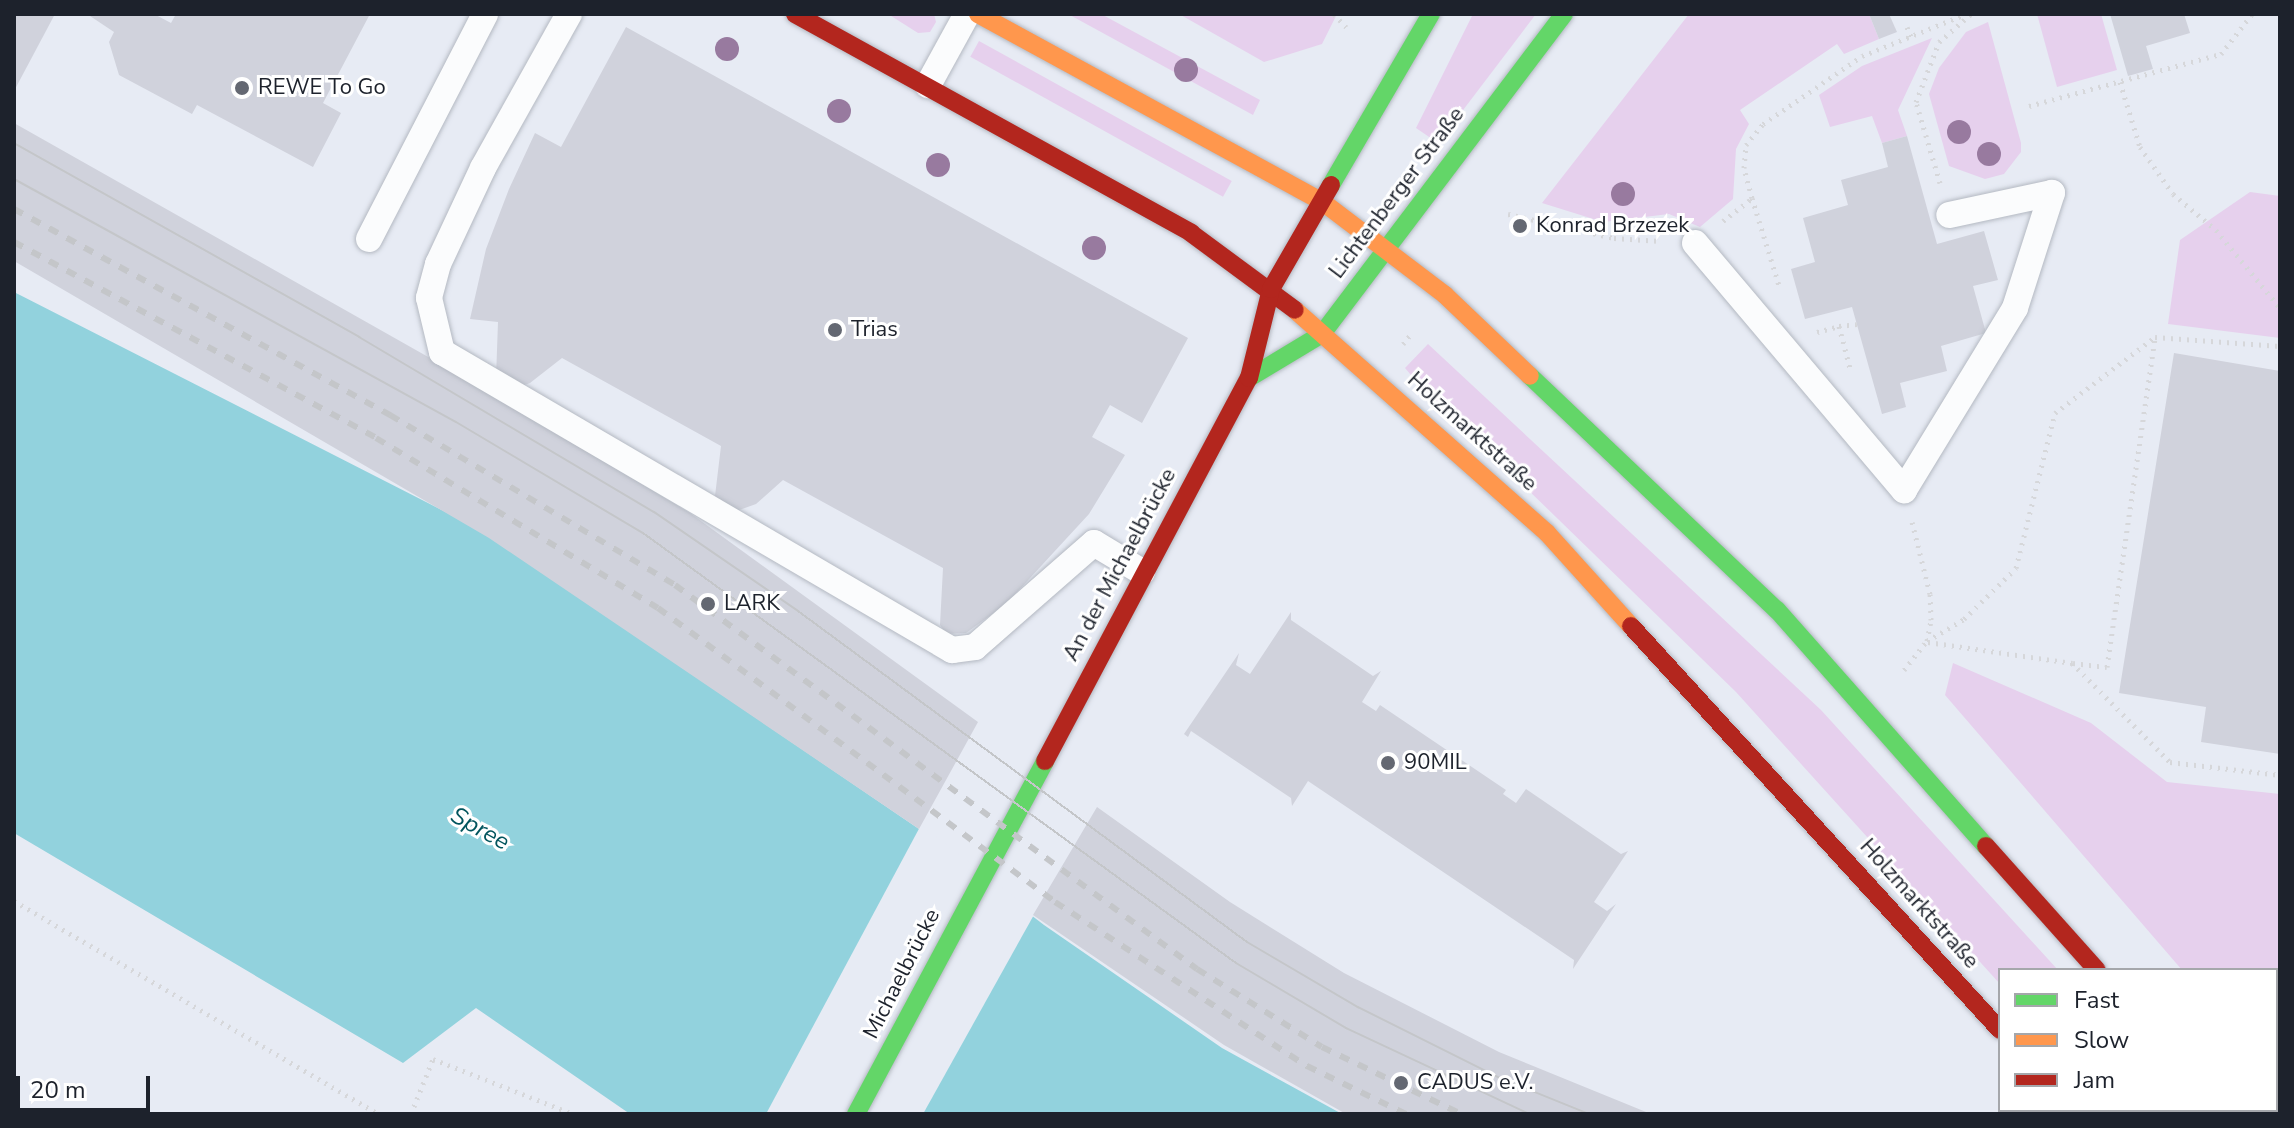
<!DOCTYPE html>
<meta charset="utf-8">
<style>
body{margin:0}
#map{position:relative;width:2294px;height:1128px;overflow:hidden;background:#e7ebf4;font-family:"Nunito Sans",sans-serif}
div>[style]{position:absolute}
.green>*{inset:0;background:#e6d0ed;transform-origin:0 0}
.water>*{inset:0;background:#92d2dd}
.pier>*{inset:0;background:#e7ebf4}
.building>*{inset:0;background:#d0d2dc}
.path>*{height:5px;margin-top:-2.5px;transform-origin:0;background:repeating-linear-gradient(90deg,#d6d7da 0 2px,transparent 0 8px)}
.roads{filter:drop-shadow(0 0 2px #b4b9c2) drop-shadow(0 0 2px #b4b9c2)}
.lane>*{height:26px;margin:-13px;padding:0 13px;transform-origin:13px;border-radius:13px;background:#fbfcfd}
.fast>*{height:18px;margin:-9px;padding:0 9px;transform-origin:9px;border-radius:9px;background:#63d668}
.slow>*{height:18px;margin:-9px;padding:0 9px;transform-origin:9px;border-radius:9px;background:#ff974d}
.jam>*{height:18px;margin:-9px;padding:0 9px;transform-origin:9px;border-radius:9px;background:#b3261e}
.tram>*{height:2px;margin:-1px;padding:0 1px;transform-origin:1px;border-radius:1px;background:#c4c6c9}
.rail>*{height:6px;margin-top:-3px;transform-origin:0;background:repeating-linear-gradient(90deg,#c4c6c9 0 10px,transparent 0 20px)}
.trees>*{width:24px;height:24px;margin:-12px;border-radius:50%;background:#987a9f}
.dots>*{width:22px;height:22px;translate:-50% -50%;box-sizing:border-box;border:4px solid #fff;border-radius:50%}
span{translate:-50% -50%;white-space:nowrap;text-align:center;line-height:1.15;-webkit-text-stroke:6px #fff;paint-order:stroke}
.poi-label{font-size:22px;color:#1d222c}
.left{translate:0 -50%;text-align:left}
.street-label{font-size:22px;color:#1d222c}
.water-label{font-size:24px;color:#02555e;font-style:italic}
.frame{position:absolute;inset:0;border:16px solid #1d222c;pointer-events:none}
.legend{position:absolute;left:1998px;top:968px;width:280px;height:144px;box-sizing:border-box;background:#fff;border:2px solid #a5a7ab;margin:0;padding:10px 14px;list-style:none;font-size:24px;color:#1d222c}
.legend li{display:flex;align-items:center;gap:16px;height:40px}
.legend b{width:40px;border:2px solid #a5a7ab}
.scale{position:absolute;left:16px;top:1076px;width:134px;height:36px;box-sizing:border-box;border:4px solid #1d222c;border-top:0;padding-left:10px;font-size:24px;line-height:28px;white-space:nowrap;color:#1d222c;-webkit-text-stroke:6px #fff;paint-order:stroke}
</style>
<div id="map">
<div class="green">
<i style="clip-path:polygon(888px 14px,934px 14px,936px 22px,930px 32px,918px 33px)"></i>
<i style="clip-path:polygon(1068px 14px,1101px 14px,1260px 100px,1253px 115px)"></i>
<i style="clip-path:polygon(1179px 14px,1337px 14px,1322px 44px,1264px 62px)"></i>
<i style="clip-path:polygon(1473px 14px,1536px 14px,1438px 143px,1416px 128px)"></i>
<i style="clip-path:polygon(1689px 14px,1869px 14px,1879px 39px,1844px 54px,1837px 44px,1740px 110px,1749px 124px,1736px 149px,1733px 199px,1700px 227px,1669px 214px,1603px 222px,1542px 203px)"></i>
<i style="clip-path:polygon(2037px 14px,2101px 14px,2117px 70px,2057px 87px)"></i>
<i style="clip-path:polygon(1988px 22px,2021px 143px,2021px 152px,2004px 174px,1985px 179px,1949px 166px,1929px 94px,1939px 68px,1966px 32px)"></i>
<i style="clip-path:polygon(1932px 38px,1898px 110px,1907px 136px,1882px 143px,1872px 116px,1830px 127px,1819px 95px,1862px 66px)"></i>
<i style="left:979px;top:41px;width:289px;height:18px;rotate:29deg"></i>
<i style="clip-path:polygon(2250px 192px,2280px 196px,2280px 338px,2168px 324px,2180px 240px)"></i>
<i style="clip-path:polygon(1428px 344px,1821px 710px,2058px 970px,2000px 970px,2000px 984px,1736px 692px,1416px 381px,1405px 368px)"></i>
<i style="clip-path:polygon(1953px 663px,2091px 723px,2167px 782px,2280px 794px,2280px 1084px,2276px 970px,2182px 970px,1945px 695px)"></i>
</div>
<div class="water">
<i style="clip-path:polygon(14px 292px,479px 529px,919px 829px,1044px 925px,1222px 1048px,1342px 1114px,630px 1114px,476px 1008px,403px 1063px,14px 833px)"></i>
</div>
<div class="pier">
<i style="clip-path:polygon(921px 825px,1035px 913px,923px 1114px,766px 1114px)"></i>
</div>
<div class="building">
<i style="clip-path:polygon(14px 14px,55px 14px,14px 91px)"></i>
<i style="clip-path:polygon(87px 14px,154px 14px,171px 23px,176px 14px,370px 14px,323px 103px,341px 113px,313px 167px,197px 105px,192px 114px,119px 75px,109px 42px,114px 32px)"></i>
<i style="clip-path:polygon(1869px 14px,1889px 14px,1897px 32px,1879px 39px)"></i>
<i style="clip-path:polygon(2110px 14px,2184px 14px,2190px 33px,2146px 46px,2153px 69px,2128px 76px)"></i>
<i style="clip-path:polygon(626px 27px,1188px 338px,1142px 423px,1110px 405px,1092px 437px,1125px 455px,1089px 514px,1006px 604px,966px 633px,946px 634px,940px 625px,943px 568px,783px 480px,756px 504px,731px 513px,717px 504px,715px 496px,721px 446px,562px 358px,530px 383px,508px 391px,496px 378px,498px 322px,470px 319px,486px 249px,509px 189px,535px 133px,561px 147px)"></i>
<i style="clip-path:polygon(14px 123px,453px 371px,690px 513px,978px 722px,919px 829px,489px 538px,14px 261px)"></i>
<i style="clip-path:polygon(1907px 136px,1937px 244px,1984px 231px,1998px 280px,1973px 286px,1986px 333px,1941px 346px,1947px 371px,1900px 383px,1906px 407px,1882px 414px,1852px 307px,1805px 319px,1791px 269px,1815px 262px,1803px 218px,1848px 205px,1841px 180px,1888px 167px,1882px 143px)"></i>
<i style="clip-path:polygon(2174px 353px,2280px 371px,2280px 754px,2201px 742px,2206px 707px,2119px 693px)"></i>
<i style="clip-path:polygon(1291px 612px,1291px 620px,1373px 676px,1381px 671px,1362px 702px,1376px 711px,1380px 705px,1506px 790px,1503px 794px,1516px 803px,1526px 789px,1621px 854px,1628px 851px,1594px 902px,1607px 911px,1616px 904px,1573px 969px,1574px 960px,1308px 781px,1292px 806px,1291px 798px,1191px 731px,1188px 737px,1184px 734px,1239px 653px,1236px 665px,1250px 674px)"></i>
<i style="clip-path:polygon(1097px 807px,1230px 902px,1344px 973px,1499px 1052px,1651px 1114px,1346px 1114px,1224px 1045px,1033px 915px)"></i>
</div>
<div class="path">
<i style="left:1334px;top:14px;width:18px;rotate:47deg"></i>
<i style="left:1907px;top:27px;width:11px;rotate:68deg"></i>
<i style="left:2120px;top:82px;width:68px;rotate:72.9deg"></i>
<i style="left:2140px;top:147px;width:57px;rotate:54.9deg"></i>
<i style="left:2173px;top:194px;width:56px;rotate:39.9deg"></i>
<i style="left:2216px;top:230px;width:101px;rotate:50.6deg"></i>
<i style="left:2029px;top:106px;width:199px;rotate:-15.2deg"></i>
<i style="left:2221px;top:54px;width:51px;rotate:-52.2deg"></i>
<i style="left:1940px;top:183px;width:84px;rotate:-106.5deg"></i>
<i style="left:1916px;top:102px;width:64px;rotate:-69deg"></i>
<i style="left:1939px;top:42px;width:43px;rotate:-41.2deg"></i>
<i style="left:1752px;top:198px;width:91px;rotate:72.8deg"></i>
<i style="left:1508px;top:214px;width:109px;rotate:12.8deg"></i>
<i style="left:1614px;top:238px;width:47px;rotate:3.7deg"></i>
<i style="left:1723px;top:221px;width:37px;rotate:-38deg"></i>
<i style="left:1752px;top:198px;width:31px;rotate:-105deg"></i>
<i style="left:1744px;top:168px;width:23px;rotate:-85deg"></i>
<i style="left:1746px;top:145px;width:27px;rotate:-51deg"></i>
<i style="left:1763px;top:124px;width:120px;rotate:-34.5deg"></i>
<i style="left:1862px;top:56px;width:112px;rotate:-22deg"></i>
<i style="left:1839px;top:326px;width:18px;rotate:-6deg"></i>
<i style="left:1817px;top:332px;width:23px;rotate:-15deg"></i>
<i style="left:1839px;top:326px;width:43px;rotate:75.3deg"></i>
<i style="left:1403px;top:344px;width:14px;rotate:-51deg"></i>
<i style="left:1927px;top:641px;width:43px;rotate:-30.7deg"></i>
<i style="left:1964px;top:619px;width:73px;rotate:-44.4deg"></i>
<i style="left:2016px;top:568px;width:160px;rotate:-75.9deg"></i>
<i style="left:2055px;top:413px;width:126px;rotate:-37.2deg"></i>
<i style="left:2155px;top:337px;width:125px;rotate:4.1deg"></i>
<i style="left:1928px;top:642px;width:146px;rotate:8.3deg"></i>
<i style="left:2072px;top:663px;width:139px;rotate:45.3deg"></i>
<i style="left:2170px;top:762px;width:111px;rotate:6.7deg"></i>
<i style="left:2073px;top:663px;width:34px;rotate:7deg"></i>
<i style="left:2107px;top:667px;width:332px;rotate:-81.7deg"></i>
<i style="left:1904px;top:670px;width:37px;rotate:-52deg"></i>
<i style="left:1927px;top:641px;width:21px;rotate:-79deg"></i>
<i style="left:1931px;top:620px;width:26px;rotate:-92deg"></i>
<i style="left:1930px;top:594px;width:74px;rotate:-104deg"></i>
<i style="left:14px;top:901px;width:422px;rotate:30.3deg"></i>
<i style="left:411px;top:1114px;width:59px;rotate:-68.2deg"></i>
<i style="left:433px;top:1059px;width:150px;rotate:21.4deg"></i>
</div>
<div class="roads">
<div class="lane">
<i style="left:569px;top:14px;width:176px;rotate:119.2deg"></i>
<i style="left:483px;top:168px;width:106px;rotate:115.1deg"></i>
<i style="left:438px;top:264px;width:35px;rotate:105deg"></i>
<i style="left:429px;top:298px;width:56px;rotate:76.5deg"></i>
<i style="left:442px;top:352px;width:591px;rotate:30.3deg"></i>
<i style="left:952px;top:650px;width:23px;rotate:-7deg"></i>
<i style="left:975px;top:647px;width:158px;rotate:-41.2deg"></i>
<i style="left:1094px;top:543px;width:56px;rotate:31.1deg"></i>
<i style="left:928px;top:85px;width:81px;rotate:-61.2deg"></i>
<i style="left:369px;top:239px;width:253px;rotate:-62.7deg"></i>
<i style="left:1695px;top:243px;width:324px;rotate:49.8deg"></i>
<i style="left:1904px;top:490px;width:213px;rotate:-58.6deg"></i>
<i style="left:2015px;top:308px;width:121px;rotate:-72.2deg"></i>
<i style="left:2052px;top:193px;width:105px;rotate:167.9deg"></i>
</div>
<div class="fast">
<i style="left:1331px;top:185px;width:198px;rotate:-59.7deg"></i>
<i style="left:1530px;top:376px;width:340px;rotate:43.5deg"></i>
<i style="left:1777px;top:610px;width:315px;rotate:48.5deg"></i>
<i style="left:1249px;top:378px;width:85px;rotate:-31.1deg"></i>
<i style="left:1322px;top:334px;width:401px;rotate:-52.9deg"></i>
<i style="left:2074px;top:1110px;width:6px;rotate:45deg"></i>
<i style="left:856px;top:1114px;width:400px;rotate:-61.8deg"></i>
</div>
<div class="slow">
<i style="left:978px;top:14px;width:394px;rotate:28.6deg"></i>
<i style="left:1324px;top:203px;width:152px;rotate:37.2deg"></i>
<i style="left:1445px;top:295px;width:117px;rotate:43.6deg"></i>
<i style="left:1295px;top:310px;width:337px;rotate:41.5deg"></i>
<i style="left:1547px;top:533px;width:125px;rotate:47.9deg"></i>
</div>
<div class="jam">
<i style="left:795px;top:14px;width:453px;rotate:28.9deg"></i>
<i style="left:1191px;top:233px;width:129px;rotate:36.5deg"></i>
<i style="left:1631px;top:626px;width:547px;rotate:47.59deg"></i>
<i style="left:1045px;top:761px;width:434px;rotate:-62deg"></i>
<i style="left:1249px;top:378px;width:92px;rotate:-76.1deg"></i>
<i style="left:1271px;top:289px;width:120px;rotate:-60deg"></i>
<i style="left:1986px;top:846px;width:166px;rotate:48.2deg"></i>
<i style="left:2224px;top:1110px;width:6px;rotate:45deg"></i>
</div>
</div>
<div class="tram">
<i style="left:14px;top:143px;width:396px;rotate:29.3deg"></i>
<i style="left:359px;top:337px;width:343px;rotate:30.7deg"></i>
<i style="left:654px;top:512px;width:175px;rotate:34.5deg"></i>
<i style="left:798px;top:611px;width:558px;rotate:36.4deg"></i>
<i style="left:1247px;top:942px;width:129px;rotate:30.4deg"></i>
<i style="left:1358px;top:1007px;width:159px;rotate:26.6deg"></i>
<i style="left:1500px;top:1078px;width:96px;rotate:22deg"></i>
<i style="left:14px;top:179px;width:504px;rotate:28.8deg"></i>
<i style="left:456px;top:422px;width:217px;rotate:30.7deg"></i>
<i style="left:643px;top:533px;width:732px;rotate:35.95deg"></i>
<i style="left:1236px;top:963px;width:128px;rotate:30.6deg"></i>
<i style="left:1346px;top:1028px;width:203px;rotate:25.1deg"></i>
</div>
<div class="rail">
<i style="left:14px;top:209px;width:429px;rotate:28.7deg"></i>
<i style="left:390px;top:415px;width:332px;rotate:30.8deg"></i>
<i style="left:675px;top:585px;width:648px;rotate:36.34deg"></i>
<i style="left:1197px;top:969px;width:147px;rotate:32deg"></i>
<i style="left:1322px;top:1047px;width:154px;rotate:25.7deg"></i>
<i style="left:14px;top:242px;width:412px;rotate:28.4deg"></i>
<i style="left:376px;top:438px;width:329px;rotate:31.1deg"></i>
<i style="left:658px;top:608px;width:494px;rotate:36.5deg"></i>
<i style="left:1055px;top:902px;width:301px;rotate:33.1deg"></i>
<i style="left:1307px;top:1066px;width:110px;rotate:25.9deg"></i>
</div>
<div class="trees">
<i style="left:727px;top:49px"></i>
<i style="left:1186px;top:70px"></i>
<i style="left:839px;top:111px"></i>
<i style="left:1959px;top:132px"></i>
<i style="left:1989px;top:154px"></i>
<i style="left:938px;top:165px"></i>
<i style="left:1623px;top:194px"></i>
<i style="left:1094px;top:248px"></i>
</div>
<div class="dots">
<i style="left:242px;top:88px;background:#646872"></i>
<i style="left:1520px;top:226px;background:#646872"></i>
<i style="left:835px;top:330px;background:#646872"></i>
<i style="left:708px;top:604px;background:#646872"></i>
<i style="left:1388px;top:763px;background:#646872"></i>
<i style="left:1401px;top:1083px;background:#646872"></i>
</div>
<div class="poi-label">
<span class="left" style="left:258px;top:88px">REWE To Go</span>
<span class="left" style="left:1536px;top:226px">Konrad Brzezek</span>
<span class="left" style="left:851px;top:330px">Trias</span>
<span class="left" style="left:724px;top:604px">LARK</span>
<span class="left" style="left:1404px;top:763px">90MIL</span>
<span class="left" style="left:1417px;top:1083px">CADUS e.V.</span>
</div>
<div class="street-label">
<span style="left:1397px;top:193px;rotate:-53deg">Lichtenberger Straße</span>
<span style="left:1472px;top:432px;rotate:42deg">Holzmarktstraße</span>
<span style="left:1120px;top:565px;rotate:-62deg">An der Michaelbrücke</span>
<span style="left:1919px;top:904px;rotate:48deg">Holzmarktstraße</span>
<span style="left:902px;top:974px;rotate:-63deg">Michaelbrücke</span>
</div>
<div class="water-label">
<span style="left:480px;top:829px;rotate:29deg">Spree</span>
</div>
<div class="frame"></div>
<ul class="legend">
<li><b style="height:10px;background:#63d668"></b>Fast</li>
<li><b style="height:10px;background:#ff974d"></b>Slow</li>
<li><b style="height:10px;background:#b3261e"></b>Jam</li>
</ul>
<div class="scale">20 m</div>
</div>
